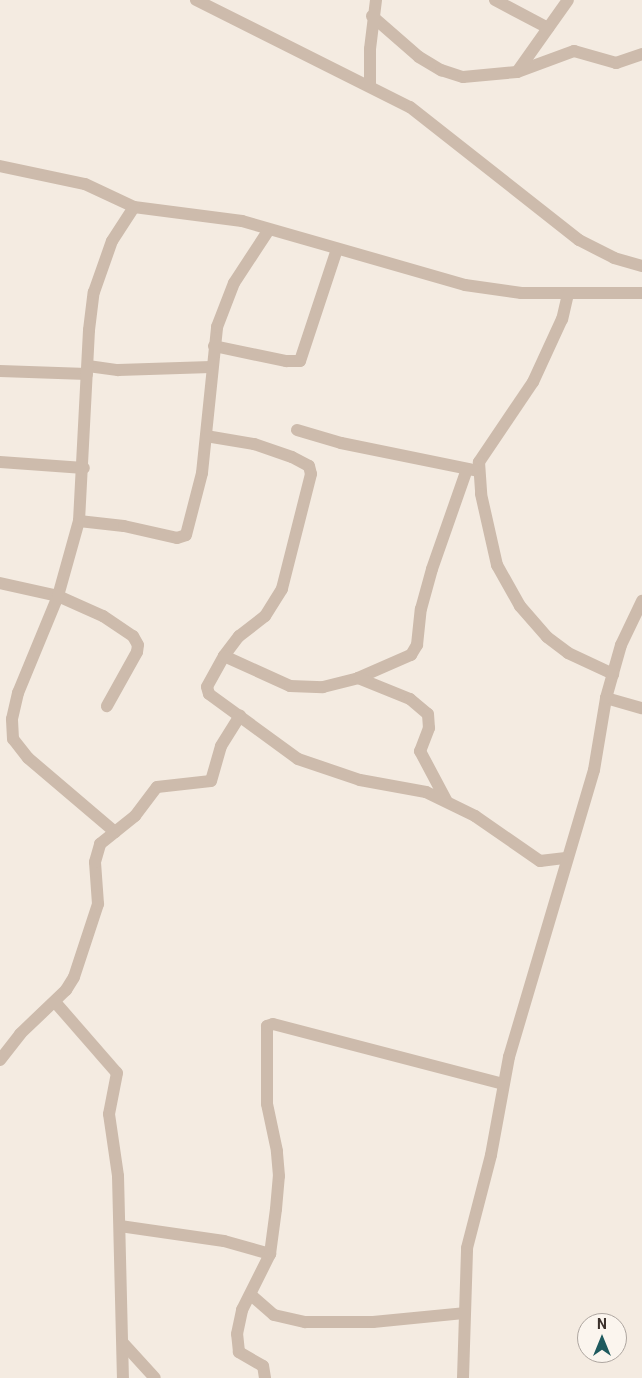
<!DOCTYPE html>
<style>
body{margin:0}
#map{position:relative;width:642px;height:1378px;overflow:hidden;background:#f4ebe1;font-family:Roboto,sans-serif}
div>[style]{position:absolute}
.minor>*{height:12px;margin:-6px;padding:0 6px;transform-origin:6px;border-radius:6px;background:#cdbbac}
span{translate:-50% -50%;white-space:nowrap;text-align:center;line-height:1.15;-webkit-text-stroke:4px #fbf5ee;paint-order:stroke}
.north{position:absolute;left:577px;top:1313px;width:50px;height:50px;box-sizing:border-box;background:#fbf5ee;border:1px solid #aea6a0;border-radius:50%;rotate:0deg;font-size:14px;font-weight:700;line-height:20px;text-align:center;color:#3b302b}
.north::after{content:'';display:block;margin:auto;width:18px;height:22px;background:#1f5a5e;clip-path:polygon(50% 0,100% 100%,50% 72%,0 100%)}
</style>
<div id="map">
<div class="minor">
<i style="left:196px;top:0;width:239px;rotate:26.6deg"></i>
<i style="left:410px;top:107px;width:215px;rotate:38.2deg"></i>
<i style="left:579px;top:240px;width:39px;rotate:27deg"></i>
<i style="left:614px;top:258px;width:29px;rotate:16deg"></i>
<i style="left:495px;top:0;width:60px;rotate:27.8deg"></i>
<i style="left:372px;top:16px;width:62px;rotate:41.1deg"></i>
<i style="left:419px;top:57px;width:26px;rotate:31deg"></i>
<i style="left:441px;top:70px;width:23px;rotate:18deg"></i>
<i style="left:463px;top:77px;width:54px;rotate:-5.3deg"></i>
<i style="left:517px;top:72px;width:61px;rotate:-20.2deg"></i>
<i style="left:574px;top:51px;width:44px;rotate:15.9deg"></i>
<i style="left:616px;top:63px;width:28px;rotate:-19deg"></i>
<i style="left:517px;top:72px;width:88px;rotate:-54.7deg"></i>
<i style="left:370px;top:86px;width:37px;rotate:-90deg"></i>
<i style="left:370px;top:49px;width:49px;rotate:-83deg"></i>
<i style="left:0;top:166px;width:87px;rotate:12deg"></i>
<i style="left:85px;top:184px;width:54px;rotate:25.1deg"></i>
<i style="left:134px;top:207px;width:109px;rotate:7.4deg"></i>
<i style="left:242px;top:221px;width:232px;rotate:16deg"></i>
<i style="left:465px;top:285px;width:57px;rotate:8.1deg"></i>
<i style="left:521px;top:293px;width:121px"></i>
<i style="left:568px;top:294px;width:26px;rotate:103deg"></i>
<i style="left:562px;top:319px;width:69px;rotate:114.7deg"></i>
<i style="left:533px;top:382px;width:97px;rotate:124deg"></i>
<i style="left:479px;top:462px;width:32px;rotate:86deg"></i>
<i style="left:481px;top:494px;width:73px;rotate:77.3deg"></i>
<i style="left:497px;top:565px;width:47px;rotate:60.7deg"></i>
<i style="left:520px;top:606px;width:41px;rotate:48.9deg"></i>
<i style="left:547px;top:637px;width:26px;rotate:37deg"></i>
<i style="left:568px;top:653px;width:50px;rotate:25deg"></i>
<i style="left:214px;top:346px;width:74px;rotate:11.8deg"></i>
<i style="left:286px;top:361px;width:14px"></i>
<i style="left:300px;top:361px;width:118px;rotate:-71.7deg"></i>
<i style="left:88px;top:366px;width:30px;rotate:8deg"></i>
<i style="left:118px;top:370px;width:93px;rotate:-1.8deg"></i>
<i style="left:0;top:371px;width:87px;rotate:2deg"></i>
<i style="left:297px;top:430px;width:46px;rotate:16.5deg"></i>
<i style="left:341px;top:443px;width:136px;rotate:11.5deg"></i>
<i style="left:206px;top:436px;width:49px;rotate:9.5deg"></i>
<i style="left:254px;top:444px;width:40px;rotate:18.9deg"></i>
<i style="left:292px;top:457px;width:19px;rotate:28deg"></i>
<i style="left:309px;top:466px;width:8px;rotate:76deg"></i>
<i style="left:311px;top:474px;width:119px;rotate:104.2deg"></i>
<i style="left:282px;top:589px;width:32px;rotate:122deg"></i>
<i style="left:265px;top:616px;width:33px;rotate:142deg"></i>
<i style="left:239px;top:636px;width:25px;rotate:127deg"></i>
<i style="left:224px;top:656px;width:35px;rotate:119deg"></i>
<i style="left:207px;top:687px;width:7px;rotate:74deg"></i>
<i style="left:209px;top:694px;width:110px;rotate:36.1deg"></i>
<i style="left:298px;top:759px;width:65px;rotate:18.7deg"></i>
<i style="left:360px;top:780px;width:67px;rotate:10.3deg"></i>
<i style="left:426px;top:792px;width:55px;rotate:26.1deg"></i>
<i style="left:475px;top:816px;width:79px;rotate:34.7deg"></i>
<i style="left:540px;top:861px;width:26px;rotate:-7deg"></i>
<i style="left:0;top:462px;width:84px;rotate:4.1deg"></i>
<i style="left:79px;top:521px;width:45px;rotate:6.3deg"></i>
<i style="left:124px;top:526px;width:54px;rotate:12.8deg"></i>
<i style="left:177px;top:538px;width:9px;rotate:-18deg"></i>
<i style="left:186px;top:535px;width:64px;rotate:-75.5deg"></i>
<i style="left:202px;top:473px;width:147px;rotate:-84.1deg"></i>
<i style="left:217px;top:327px;width:47px;rotate:-68.9deg"></i>
<i style="left:234px;top:283px;width:62px;rotate:-56.8deg"></i>
<i style="left:0;top:583px;width:59px;rotate:12.6deg"></i>
<i style="left:58px;top:596px;width:49px;rotate:24deg"></i>
<i style="left:103px;top:616px;width:36px;rotate:34deg"></i>
<i style="left:133px;top:636px;width:10px;rotate:61deg"></i>
<i style="left:138px;top:645px;width:7px;rotate:98deg"></i>
<i style="left:137px;top:652px;width:62px;rotate:119.1deg"></i>
<i style="left:224px;top:656px;width:72px;rotate:24.4deg"></i>
<i style="left:290px;top:686px;width:33px;rotate:2deg"></i>
<i style="left:323px;top:687px;width:36px;rotate:-14deg"></i>
<i style="left:358px;top:678px;width:58px;rotate:-23.5deg"></i>
<i style="left:411px;top:655px;width:12px;rotate:-59deg"></i>
<i style="left:417px;top:645px;width:36px;rotate:-84deg"></i>
<i style="left:421px;top:609px;width:41px;rotate:-74.6deg"></i>
<i style="left:432px;top:569px;width:106px;rotate:-70.7deg"></i>
<i style="left:358px;top:678px;width:56px;rotate:22deg"></i>
<i style="left:410px;top:699px;width:23px;rotate:40deg"></i>
<i style="left:428px;top:714px;width:14px;rotate:86deg"></i>
<i style="left:429px;top:728px;width:25px;rotate:111deg"></i>
<i style="left:420px;top:751px;width:55px;rotate:62deg"></i>
<i style="left:606px;top:698px;width:37px;rotate:16deg"></i>
<i style="left:115px;top:832px;width:114px;rotate:-139.6deg"></i>
<i style="left:28px;top:758px;width:24px;rotate:-128deg"></i>
<i style="left:13px;top:739px;width:20px;rotate:-93deg"></i>
<i style="left:12px;top:719px;width:27px;rotate:-77deg"></i>
<i style="left:18px;top:693px;width:105px;rotate:-67.6deg"></i>
<i style="left:58px;top:596px;width:78px;rotate:-74.4deg"></i>
<i style="left:79px;top:521px;width:191px;rotate:-87deg"></i>
<i style="left:89px;top:330px;width:38px;rotate:-83deg"></i>
<i style="left:94px;top:292px;width:54px;rotate:-70.6deg"></i>
<i style="left:112px;top:241px;width:40px;rotate:-57.1deg"></i>
<i style="left:55px;top:1002px;width:94px;rotate:48.9deg"></i>
<i style="left:117px;top:1073px;width:42px;rotate:101deg"></i>
<i style="left:109px;top:1114px;width:63px;rotate:81.7deg"></i>
<i style="left:118px;top:1176px;width:202px;rotate:88.6deg"></i>
<i style="left:0;top:1060px;width:33px;rotate:-52deg"></i>
<i style="left:20px;top:1034px;width:64px;rotate:-43.7deg"></i>
<i style="left:66px;top:990px;width:15px;rotate:-58deg"></i>
<i style="left:74px;top:977px;width:77px;rotate:-71.8deg"></i>
<i style="left:98px;top:904px;width:42px;rotate:-94.1deg"></i>
<i style="left:95px;top:862px;width:19px;rotate:-74deg"></i>
<i style="left:100px;top:844px;width:45px;rotate:-38.7deg"></i>
<i style="left:135px;top:816px;width:36px;rotate:-53deg"></i>
<i style="left:157px;top:787px;width:54px;rotate:-6.3deg"></i>
<i style="left:211px;top:781px;width:36px;rotate:-74deg"></i>
<i style="left:221px;top:746px;width:36px;rotate:-58deg"></i>
<i style="left:120px;top:1226px;width:105px;rotate:8.2deg"></i>
<i style="left:224px;top:1241px;width:48px;rotate:15.8deg"></i>
<i style="left:251px;top:1295px;width:30px;rotate:41deg"></i>
<i style="left:274px;top:1315px;width:32px;rotate:13deg"></i>
<i style="left:305px;top:1322px;width:68px"></i>
<i style="left:373px;top:1322px;width:91px;rotate:-5.6deg"></i>
<i style="left:123px;top:1343px;width:47px;rotate:47.6deg"></i>
<i style="left:265px;top:1378px;width:12px;rotate:-99deg"></i>
<i style="left:263px;top:1366px;width:28px;rotate:-150deg"></i>
<i style="left:239px;top:1352px;width:18px;rotate:-96deg"></i>
<i style="left:237px;top:1334px;width:25px;rotate:-78deg"></i>
<i style="left:242px;top:1310px;width:63px;rotate:-63.4deg"></i>
<i style="left:270px;top:1254px;width:45px;rotate:-82.4deg"></i>
<i style="left:276px;top:1209px;width:33px;rotate:-85deg"></i>
<i style="left:279px;top:1176px;width:25px;rotate:-95deg"></i>
<i style="left:277px;top:1151px;width:48px;rotate:-102deg"></i>
<i style="left:267px;top:1104px;width:78px;rotate:-90deg"></i>
<i style="left:267px;top:1026px;width:6px;rotate:-18deg"></i>
<i style="left:273px;top:1024px;width:238px;rotate:14.6deg"></i>
<i style="left:463px;top:1378px;width:130px;rotate:-88.2deg"></i>
<i style="left:467px;top:1248px;width:96px;rotate:-75.5deg"></i>
<i style="left:491px;top:1155px;width:100px;rotate:-79.6deg"></i>
<i style="left:509px;top:1057px;width:299px;rotate:-73.5deg"></i>
<i style="left:594px;top:770px;width:73px;rotate:-80.5deg"></i>
<i style="left:606px;top:698px;width:55px;rotate:-74.2deg"></i>
<i style="left:621px;top:645px;width:49px;rotate:-64.5deg"></i>
</div>
<div class="north">N</div>
</div>
